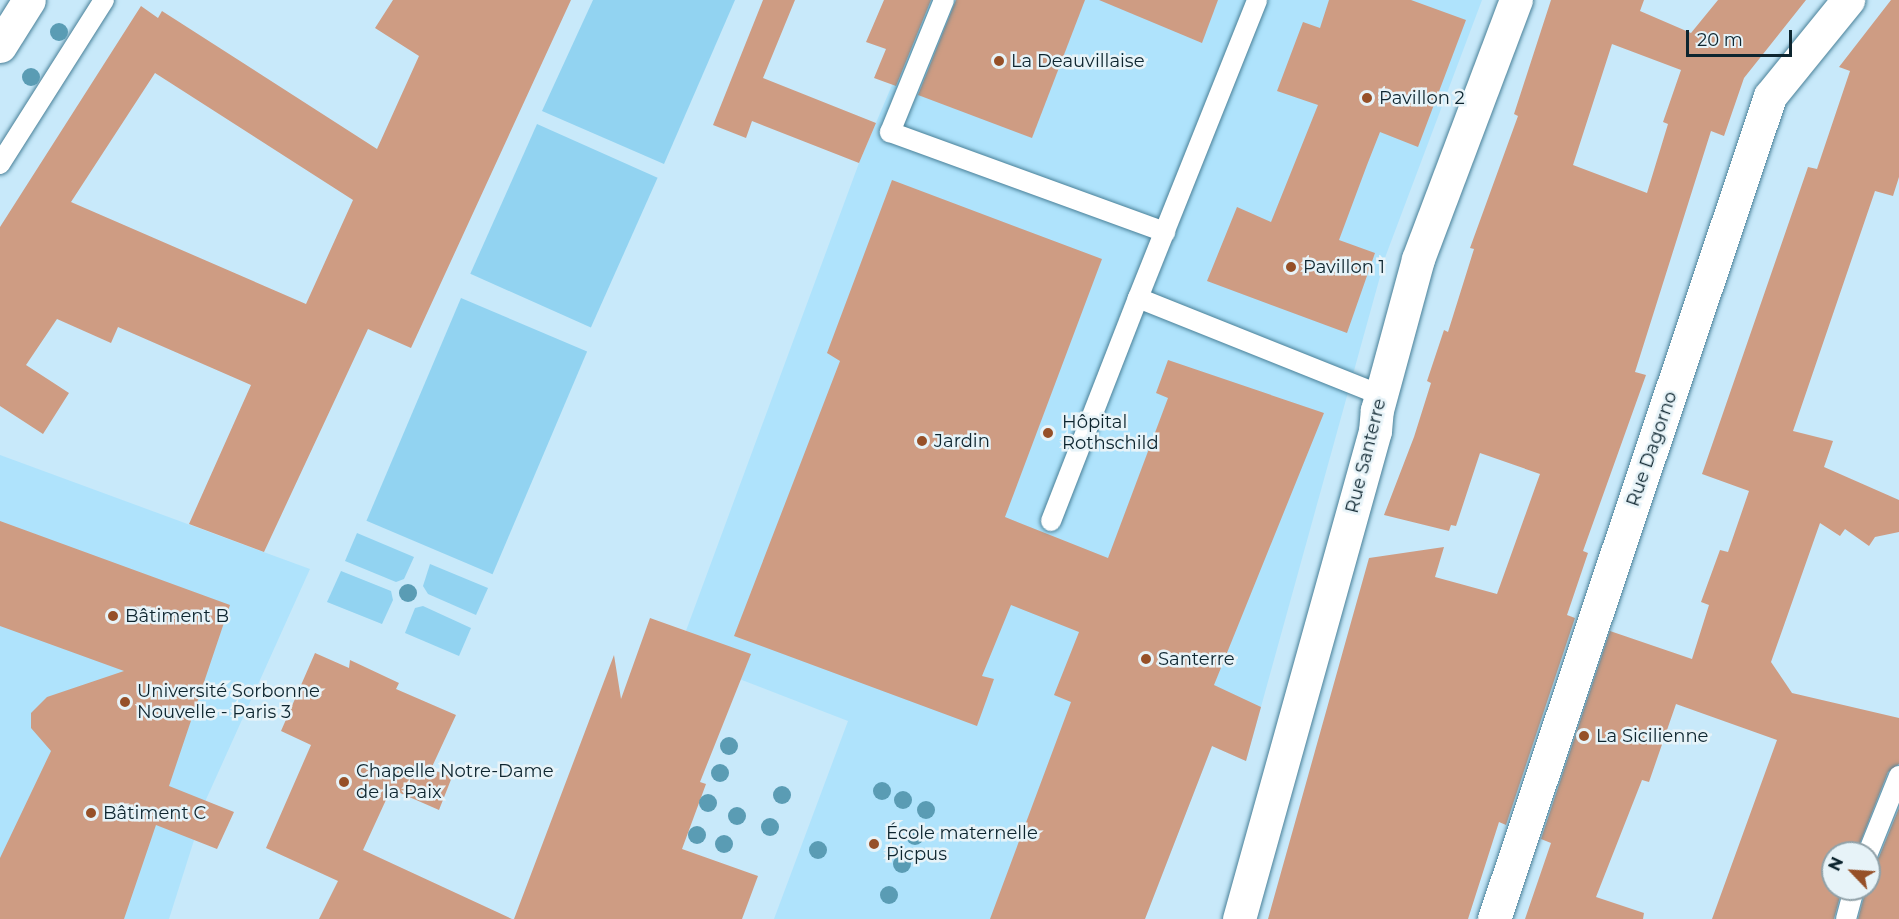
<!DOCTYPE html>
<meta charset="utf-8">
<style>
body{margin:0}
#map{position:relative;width:1899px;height:919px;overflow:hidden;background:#c8e9fa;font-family:Montserrat,sans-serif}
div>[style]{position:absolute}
.built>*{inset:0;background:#afe3fc}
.green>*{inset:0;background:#92d3f1;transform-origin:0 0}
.building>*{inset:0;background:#ce9c83}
.roads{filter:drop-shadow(0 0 2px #498098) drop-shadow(0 0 2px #498098)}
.lane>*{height:20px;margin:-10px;padding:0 10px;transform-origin:10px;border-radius:10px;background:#fff}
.street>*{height:33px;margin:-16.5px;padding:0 16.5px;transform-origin:16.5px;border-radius:16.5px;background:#fff}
.secondary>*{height:33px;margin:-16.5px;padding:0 16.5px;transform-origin:16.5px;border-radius:16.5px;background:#fff}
.trees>*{width:18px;height:18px;margin:-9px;border-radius:50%;background:#5a9cb4}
.dots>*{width:16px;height:16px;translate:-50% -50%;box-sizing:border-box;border:3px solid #e7f3f8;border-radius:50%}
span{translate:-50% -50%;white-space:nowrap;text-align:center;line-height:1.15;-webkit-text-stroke:5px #e7f3f8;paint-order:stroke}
.poi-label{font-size:18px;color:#0d252f}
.left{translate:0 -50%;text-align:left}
.street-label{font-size:18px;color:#0d252f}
.north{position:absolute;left:1821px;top:841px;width:60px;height:60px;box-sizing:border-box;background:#e7f3f8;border:2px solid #90a1a8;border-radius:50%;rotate:295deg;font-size:16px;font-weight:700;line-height:24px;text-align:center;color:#0d252f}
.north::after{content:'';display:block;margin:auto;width:21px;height:27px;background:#965028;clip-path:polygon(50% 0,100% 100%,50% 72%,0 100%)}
.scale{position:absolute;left:1686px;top:30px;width:106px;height:27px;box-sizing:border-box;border:3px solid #0d252f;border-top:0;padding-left:8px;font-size:18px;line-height:21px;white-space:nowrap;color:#0d252f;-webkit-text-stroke:4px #e7f3f8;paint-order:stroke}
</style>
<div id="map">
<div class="built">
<i style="clip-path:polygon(928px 0,1482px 0,1386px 255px,1246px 761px,1212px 746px,1145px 919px,774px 919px,848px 721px,677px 655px,859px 163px)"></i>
<i style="clip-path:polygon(0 455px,310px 569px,190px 835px,195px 837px,169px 919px,0 919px)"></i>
</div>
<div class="green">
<i style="clip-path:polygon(593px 0,735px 0,664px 164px,542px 111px)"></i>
<i style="left:537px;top:124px;width:132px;height:164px;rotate:24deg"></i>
<i style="left:461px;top:298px;width:137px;height:242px;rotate:23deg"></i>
<i style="clip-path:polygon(357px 533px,414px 557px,404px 579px,396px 582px,345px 561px)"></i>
<i style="clip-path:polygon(430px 564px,488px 588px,476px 615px,428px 594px,423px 586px)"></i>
<i style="clip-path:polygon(341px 571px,391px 591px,393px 600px,382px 624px,327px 602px)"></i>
<i style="clip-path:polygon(423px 606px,471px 628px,459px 656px,405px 633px,415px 608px)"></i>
</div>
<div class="building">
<i style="clip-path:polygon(evenodd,393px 0,571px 0,411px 348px,368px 329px,264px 552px,189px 524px,251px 385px,118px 327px,111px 343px,57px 319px,26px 365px,69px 393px,43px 434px,0 406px,0 227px,141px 6px,158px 18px,162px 11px,377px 149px,419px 56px,375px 28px,393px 0,155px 73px,353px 200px,306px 304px,71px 202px,155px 73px)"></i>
<i style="clip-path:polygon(763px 0,795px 0,763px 78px,876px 123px,859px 163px,752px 121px,746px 138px,713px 125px)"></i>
<i style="clip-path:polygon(884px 0,931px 0,896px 86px,874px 78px,886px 49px,866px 42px)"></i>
<i style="clip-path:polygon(956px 0,1085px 0,1032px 138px,918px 95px)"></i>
<i style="clip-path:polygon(1099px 0,1218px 0,1202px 43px)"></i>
<i style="clip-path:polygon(1329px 0,1411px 0,1466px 20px,1418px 147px,1380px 132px,1367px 165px,1339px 240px,1375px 253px,1347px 333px,1207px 281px,1237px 207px,1271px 222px,1318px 105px,1277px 91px,1303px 22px,1320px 28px)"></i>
<i style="clip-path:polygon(evenodd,1551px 0,1644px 0,1640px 11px,1691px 33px,1718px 0,1806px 0,1744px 78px,1724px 136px,1711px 131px,1635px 372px,1646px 375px,1583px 551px,1588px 553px,1567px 615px,1575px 618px,1506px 825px,1499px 822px,1468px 919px,1268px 919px,1369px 558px,1444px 547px,1435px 577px,1497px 594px,1540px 474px,1480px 453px,1456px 526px,1451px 525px,1449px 531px,1384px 515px,1414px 437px,1431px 383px,1427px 381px,1444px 330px,1448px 332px,1474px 249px,1470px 248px,1518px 116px,1514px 114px,1551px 0,1612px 44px,1681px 70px,1663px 122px,1668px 124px,1647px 193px,1573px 165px,1612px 44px)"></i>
<i style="clip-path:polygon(1891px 0,1899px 0,1899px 177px,1893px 196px,1875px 191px,1793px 431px,1833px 441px,1824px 467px,1899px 500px,1899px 532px,1875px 537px,1869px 546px,1845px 529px,1840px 536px,1820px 523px,1771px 662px,1792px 693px,1899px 718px,1899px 764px,1888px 772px,1856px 853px,1833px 853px,1833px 889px,1842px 889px,1834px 919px,1712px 919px,1777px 740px,1676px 704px,1649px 782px,1642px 780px,1596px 897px,1644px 913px,1643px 919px,1525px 919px,1551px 843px,1541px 839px,1610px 631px,1692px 659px,1709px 605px,1701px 602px,1720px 550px,1728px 552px,1749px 491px,1702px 474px,1808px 167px,1817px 169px,1850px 71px,1839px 67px)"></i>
<i style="clip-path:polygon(892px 180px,1102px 259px,1005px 517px,1108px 558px,1168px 398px,1156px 393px,1168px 360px,1324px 413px,1214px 685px,1261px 707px,1246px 761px,1212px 746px,1145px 919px,990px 919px,1071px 702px,1054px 695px,1079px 632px,1011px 605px,982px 676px,994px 679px,977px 726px,734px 636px,840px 361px,827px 353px)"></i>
<i style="clip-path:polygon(0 521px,230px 605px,169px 786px,234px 812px,217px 849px,156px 825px,124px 919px,0 919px,0 858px,51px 751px,31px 728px,31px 713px,47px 697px,124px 671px,0 626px)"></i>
<i style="clip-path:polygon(650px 618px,751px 654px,700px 782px,706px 784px,682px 849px,758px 876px,742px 919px,514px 919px,614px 655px,621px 699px)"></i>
<i style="clip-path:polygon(315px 653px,349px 668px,350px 660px,399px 683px,396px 689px,456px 715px,431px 769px,452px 777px,439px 810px,391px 789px,363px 850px,512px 919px,319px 919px,338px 881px,266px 848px,311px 745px,281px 731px)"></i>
<i style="clip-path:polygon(1899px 808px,1899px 919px,1858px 919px,1866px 889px,1869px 889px,1869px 865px,1879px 857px)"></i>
</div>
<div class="roads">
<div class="lane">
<i style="left:944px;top:0;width:143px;rotate:112.2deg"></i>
<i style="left:890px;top:132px;width:293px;rotate:20deg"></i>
<i style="left:0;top:164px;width:194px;rotate:-57.6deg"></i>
<i style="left:1138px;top:298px;width:321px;rotate:-68.2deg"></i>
<i style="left:1051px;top:521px;width:239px;rotate:-68.7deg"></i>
<i style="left:1138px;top:298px;width:262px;rotate:21.8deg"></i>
<i style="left:1868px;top:853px;width:83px;rotate:-68.1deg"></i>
<i style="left:1846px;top:919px;width:31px;rotate:-75deg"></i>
</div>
<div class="street">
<i style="left:1239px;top:919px;width:507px;rotate:-74.43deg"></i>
<i style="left:1375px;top:431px;width:21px;rotate:-85deg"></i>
<i style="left:1377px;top:410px;width:156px;rotate:-74.8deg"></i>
<i style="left:1418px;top:259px;width:277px;rotate:-69.3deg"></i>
<i style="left:1494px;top:919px;width:868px;rotate:-71.46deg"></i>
<i style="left:1770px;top:96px;width:124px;rotate:-50.9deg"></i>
</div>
<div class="secondary">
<i style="left:0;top:46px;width:54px;rotate:-57.8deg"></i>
</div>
</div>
<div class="trees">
<i style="left:59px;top:32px"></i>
<i style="left:31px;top:77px"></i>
<i style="left:408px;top:593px"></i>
<i style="left:729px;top:746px"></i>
<i style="left:720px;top:773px"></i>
<i style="left:882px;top:791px"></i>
<i style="left:782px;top:795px"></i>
<i style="left:903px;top:800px"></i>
<i style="left:708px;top:803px"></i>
<i style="left:926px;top:810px"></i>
<i style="left:737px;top:816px"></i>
<i style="left:770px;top:827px"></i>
<i style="left:697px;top:835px"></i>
<i style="left:915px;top:836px"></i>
<i style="left:724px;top:844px"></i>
<i style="left:818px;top:850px"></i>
<i style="left:902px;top:864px"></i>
<i style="left:889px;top:895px"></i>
</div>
<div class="dots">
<i style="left:999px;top:61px;background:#965028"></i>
<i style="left:1367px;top:98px;background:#965028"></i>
<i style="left:1291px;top:267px;background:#965028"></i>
<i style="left:1048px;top:433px;background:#965028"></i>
<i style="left:922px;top:441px;background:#965028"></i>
<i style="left:113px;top:616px;background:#965028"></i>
<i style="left:1146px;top:659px;background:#965028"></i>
<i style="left:125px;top:702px;background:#965028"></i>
<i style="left:1584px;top:736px;background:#965028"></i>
<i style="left:344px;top:782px;background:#965028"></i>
<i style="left:91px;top:813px;background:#965028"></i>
<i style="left:874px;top:844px;background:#965028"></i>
</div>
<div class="poi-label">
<span class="left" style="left:1011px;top:61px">La Deauvillaise</span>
<span class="left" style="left:1379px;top:98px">Pavillon 2</span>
<span class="left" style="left:1303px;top:267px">Pavillon 1</span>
<span class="left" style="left:1062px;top:433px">Hôpital<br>Rothschild</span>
<span class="left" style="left:934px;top:441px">Jardin</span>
<span class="left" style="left:125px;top:616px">Bâtiment B</span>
<span class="left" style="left:1158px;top:659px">Santerre</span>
<span class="left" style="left:137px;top:702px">Université Sorbonne<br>Nouvelle - Paris 3</span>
<span class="left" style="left:1596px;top:736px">La Sicilienne</span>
<span class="left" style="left:356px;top:782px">Chapelle Notre-Dame<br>de la Paix</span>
<span class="left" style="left:103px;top:813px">Bâtiment C</span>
<span class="left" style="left:886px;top:844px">École maternelle<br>Picpus</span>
</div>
<div class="street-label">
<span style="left:1652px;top:449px;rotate:-71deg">Rue Dagorno</span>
<span style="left:1366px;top:456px;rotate:-76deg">Rue Santerre</span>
</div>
<div class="north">N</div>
<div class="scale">20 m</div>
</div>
